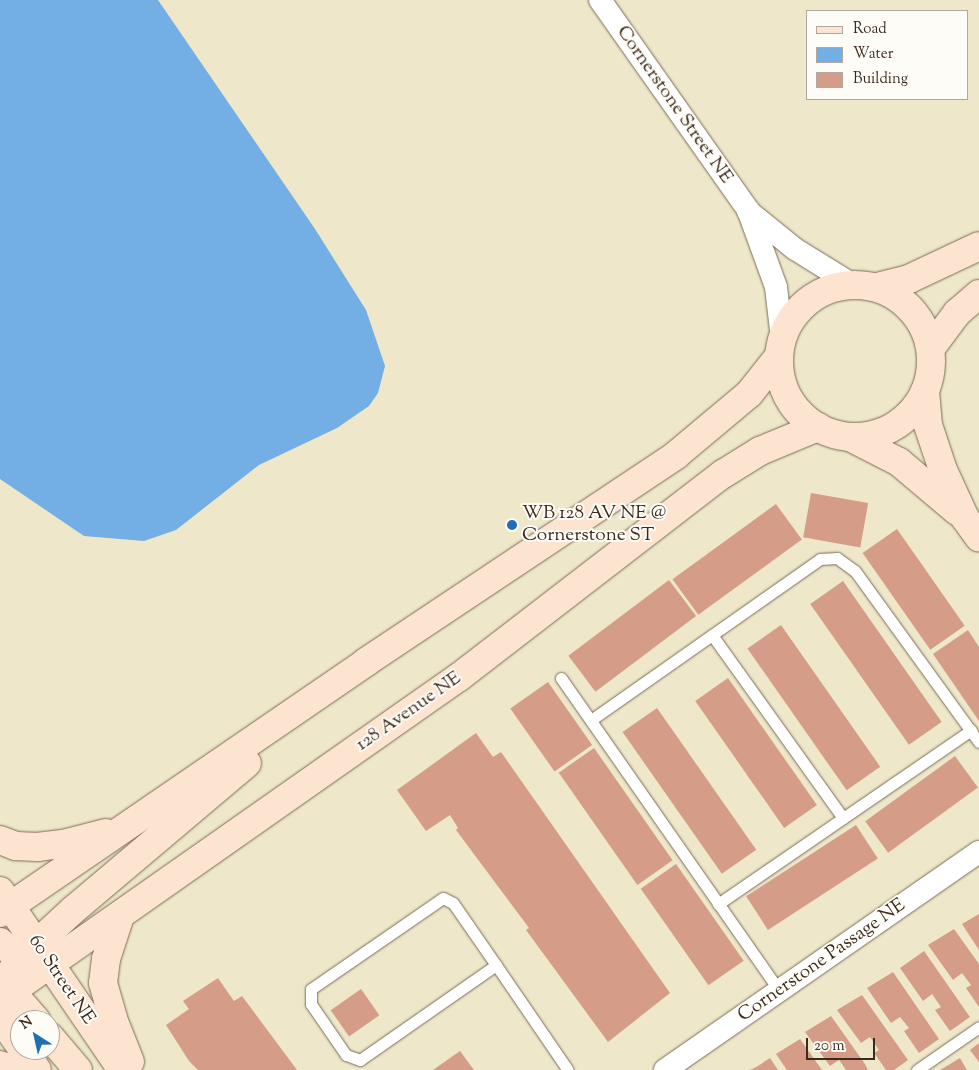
<!DOCTYPE html>
<style>
body{margin:0}
#map{position:relative;width:979px;height:1070px;overflow:hidden;background:#eee7c9;font-family:"Sorts Mill Goudy",serif}
div>[style]{position:absolute}
.water>*{inset:0;background:#73aee4}
.building>*{inset:0;background:#d59d88;transform-origin:0 0}
.roads{filter:drop-shadow(0 0 1px #7a6c5a) drop-shadow(0 0 1px #7a6c5a)}
.lane>*{height:11px;margin:-5.5px;padding:0 5.5px;transform-origin:5.5px;border-radius:5.5px;background:#fff}
.street>*{height:22px;margin:-11px;padding:0 11px;transform-origin:11px;border-radius:11px;background:#fff}
.secondary>*{height:28px;margin:-14px;padding:0 14px;transform-origin:14px;border-radius:14px;background:#fde4d1}
.secondary>.ring{margin:-14px;padding:0;box-sizing:content-box;background:none;border:28px solid #fde4d1;border-radius:50%}
.dots>*{width:14px;height:14px;translate:-50% -50%;box-sizing:border-box;border:2px solid #fdfcf7;border-radius:50%}
span{translate:-50% -50%;white-space:nowrap;text-align:center;line-height:1.15;-webkit-text-stroke:4px #fdfcf7;paint-order:stroke}
.street-label{font-size:19px;color:#3b2a1e}
.poi-label{font-size:19px;color:#3b2a1e}
.left{translate:0 -50%;text-align:left}
.legend{position:absolute;left:806px;top:10px;width:162px;height:90px;box-sizing:border-box;background:#fdfcf7;border:1px solid #afa8a0;margin:0;padding:6px 9px;list-style:none;font-size:15px;color:#3b2a1e}
.legend li{display:flex;align-items:center;gap:10px;height:25px}
.legend b{width:25px;border:1px solid #afa8a0}
.north{position:absolute;left:10px;top:1010px;width:50px;height:50px;box-sizing:border-box;background:#fdfcf7;border:1px solid #afa8a0;border-radius:50%;rotate:325deg;font-size:14px;font-weight:700;line-height:20px;text-align:center;color:#3b2a1e}
.north::after{content:'';display:block;margin:auto;width:18px;height:22px;background:#1f6fb2;clip-path:polygon(50% 0,100% 100%,50% 72%,0 100%)}
.scale{position:absolute;left:806px;top:1038px;width:69px;height:22px;box-sizing:border-box;border:2px solid #3b2a1e;border-top:0;padding-left:6px;font-size:15px;line-height:18px;white-space:nowrap;color:#3b2a1e;-webkit-text-stroke:4px #fdfcf7;paint-order:stroke}
</style>
<div id="map">
<div class="water">
<i style="clip-path:polygon(0 0,158px 0,315px 229px,366px 310px,385px 366px,378px 393px,369px 406px,337px 428px,259px 465px,176px 530px,144px 541px,84px 536px,0 479px)"></i>
</div>
<div class="building">
<i style="left:811px;top:493px;width:58px;height:45px;rotate:10deg"></i>
<i style="left:776px;top:504px;width:44px;height:128px;rotate:54deg"></i>
<i style="left:897px;top:529px;width:118px;height:42px;rotate:55deg"></i>
<i style="left:669px;top:580px;width:45px;height:126px;rotate:53deg"></i>
<i style="left:843px;top:581px;width:172px;height:40px;rotate:55deg"></i>
<i style="left:781px;top:625px;width:173px;height:41px;rotate:55deg"></i>
<i style="clip-path:polygon(968px 630px,979px 647px,979px 721px,933px 654px)"></i>
<i style="left:728px;top:678px;width:155px;height:40px;rotate:55deg"></i>
<i style="left:548px;top:682px;width:77px;height:46px;rotate:55deg"></i>
<i style="left:657px;top:708px;width:173px;height:42px;rotate:55deg"></i>
<i style="clip-path:polygon(476px 733px,493px 757px,501px 752px,670px 993px,608px 1042px,526px 930px,529px 928px,456px 830px,458px 828px,450px 815px,426px 831px,397px 790px)"></i>
<i style="left:594px;top:748px;width:137px;height:43px;rotate:55deg"></i>
<i style="left:955px;top:756px;width:39px;height:111px;rotate:54deg"></i>
<i style="left:856px;top:825px;width:40px;height:131px;rotate:57deg"></i>
<i style="left:676px;top:864px;width:118px;height:43px;rotate:55deg"></i>
<i style="clip-path:polygon(979px 914px,979px 950px,962px 924px)"></i>
<i style="clip-path:polygon(954px 929px,979px 964px,979px 1007px,966px 988px,971px 985px,962px 973px,953px 980px,928px 945px)"></i>
<i style="clip-path:polygon(924px 951px,970px 1017px,950px 1031px,935px 1010px,941px 1007px,932px 994px,923px 1001px,900px 968px)"></i>
<i style="clip-path:polygon(893px 972px,939px 1039px,919px 1053px,904px 1031px,909px 1028px,900px 1017px,891px 1023px,867px 988px)"></i>
<i style="clip-path:polygon(218px 978px,234px 1001px,242px 996px,297px 1070px,198px 1070px,189px 1061px,166px 1025px,189px 1009px,183px 1001px)"></i>
<i style="left:361px;top:989px;width:32px;height:37px;rotate:55deg"></i>
<i style="clip-path:polygon(862px 995px,908px 1060px,894px 1070px,886px 1070px,874px 1053px,879px 1050px,870px 1037px,861px 1043px,837px 1010px)"></i>
<i style="clip-path:polygon(831px 1016px,865px 1064px,868px 1070px,846px 1070px,839px 1060px,830px 1066px,805px 1032px)"></i>
<i style="clip-path:polygon(800px 1039px,822px 1070px,787px 1070px,776px 1054px)"></i>
<i style="clip-path:polygon(979px 1043px,979px 1062px,970px 1050px)"></i>
<i style="clip-path:polygon(460px 1051px,474px 1070px,433px 1070px)"></i>
<i style="clip-path:polygon(770px 1058px,778px 1070px,750px 1070px,758px 1066px)"></i>
<i style="clip-path:polygon(960px 1058px,967px 1070px,940px 1070px)"></i>
</div>
<div class="roads">
<div class="lane">
<i style="left:712px;top:635px;width:225px;rotate:54.4deg"></i>
<i style="left:561px;top:678px;width:381px;rotate:55.1deg"></i>
<i style="left:591px;top:720px;width:280px;rotate:-35.1deg"></i>
<i style="left:820px;top:559px;width:17px;rotate:-3deg"></i>
<i style="left:837px;top:558px;width:22px;rotate:36deg"></i>
<i style="left:855px;top:571px;width:211px;rotate:54.1deg"></i>
<i style="left:718px;top:904px;width:307px;rotate:-34.5deg"></i>
<i style="left:496px;top:965px;width:166px;rotate:145.1deg"></i>
<i style="left:360px;top:1060px;width:15px;rotate:-160deg"></i>
<i style="left:346px;top:1055px;width:62px;rotate:-124.5deg"></i>
<i style="left:311px;top:1004px;width:15px;rotate:-90deg"></i>
<i style="left:311px;top:989px;width:160px;rotate:-34.6deg"></i>
<i style="left:443px;top:898px;width:11px;rotate:27deg"></i>
<i style="left:453px;top:903px;width:75px;rotate:55.3deg"></i>
<i style="left:496px;top:965px;width:127px;rotate:55.6deg"></i>
<i style="left:917px;top:1070px;width:75px;rotate:-34.7deg"></i>
</div>
<div class="street">
<i style="left:600px;top:0;width:257px;rotate:54.8deg"></i>
<i style="left:748px;top:210px;width:82px;rotate:70deg"></i>
<i style="left:776px;top:287px;width:52px;rotate:83.4deg"></i>
<i style="left:748px;top:211px;width:60px;rotate:39deg"></i>
<i style="left:795px;top:249px;width:68px;rotate:31.8deg"></i>
<i style="left:665px;top:1070px;width:382px;rotate:-34.8deg"></i>
</div>
<div class="secondary">
<i class="ring" style="left:779px;top:285px;width:124px;height:124px"></i>
<i style="left:877px;top:287px;width:33px;rotate:-14deg"></i>
<i style="left:909px;top:279px;width:77px;rotate:-25.2deg"></i>
<i style="left:931px;top:348px;width:44px;rotate:-53.4deg"></i>
<i style="left:957px;top:313px;width:29px;rotate:-41deg"></i>
<i style="left:925px;top:391px;width:34px;rotate:85deg"></i>
<i style="left:928px;top:425px;width:47px;rotate:71.6deg"></i>
<i style="left:943px;top:470px;width:53px;rotate:65.4deg"></i>
<i style="left:965px;top:518px;width:24px;rotate:54deg"></i>
<i style="left:850px;top:437px;width:55px;rotate:27deg"></i>
<i style="left:899px;top:462px;width:76px;rotate:40.2deg"></i>
<i style="left:0;top:840px;width:17px;rotate:21deg"></i>
<i style="left:16px;top:846px;width:21px;rotate:3deg"></i>
<i style="left:37px;top:847px;width:26px;rotate:-7deg"></i>
<i style="left:63px;top:844px;width:44px;rotate:-14.3deg"></i>
<i style="left:0;top:891px;width:217px;rotate:55.7deg"></i>
<i style="left:0;top:913px;width:444px;rotate:-34.4deg"></i>
<i style="left:366px;top:662px;width:373px;rotate:-33.7deg"></i>
<i style="left:676px;top:455px;width:95px;rotate:-39.9deg"></i>
<i style="left:749px;top:394px;width:48px;rotate:-51.7deg"></i>
<i style="left:120px;top:916px;width:45px;rotate:108deg"></i>
<i style="left:106px;top:959px;width:24px;rotate:97deg"></i>
<i style="left:103px;top:983px;width:37px;rotate:74deg"></i>
<i style="left:113px;top:1019px;width:46px;rotate:68.4deg"></i>
<i style="left:0;top:942px;width:26px;rotate:40deg"></i>
<i style="left:20px;top:959px;width:17px;rotate:10deg"></i>
<i style="left:0;top:979px;width:55px;rotate:48.7deg"></i>
<i style="left:0;top:987px;width:34px;rotate:-54deg"></i>
<i style="left:20px;top:959px;width:71px;rotate:-42.7deg"></i>
<i style="left:72px;top:911px;width:229px;rotate:-40.2deg"></i>
<i style="left:0;top:999px;width:561px;rotate:-35.05deg"></i>
<i style="left:459px;top:677px;width:333px;rotate:-37.6deg"></i>
<i style="left:723px;top:474px;width:44px;rotate:-31.9deg"></i>
<i style="left:760px;top:451px;width:63px;rotate:-22.5deg"></i>
<i style="left:0;top:1017px;width:35px;rotate:55deg"></i>
<i style="left:50px;top:1037px;width:43px;rotate:49.7deg"></i>
<i style="left:23px;top:1050px;width:24px;rotate:55deg"></i>
<i style="left:0;top:1065px;width:16px;rotate:18deg"></i>
</div>
</div>
<div class="dots">
<i style="left:512px;top:525px;background:#1f6fb2"></i>
</div>
<div class="street-label">
<span style="left:674px;top:105px;rotate:55deg">Cornerstone Street NE</span>
<span style="left:409px;top:712px;rotate:-35deg">128 Avenue NE</span>
<span style="left:822px;top:961px;rotate:-35deg">Cornerstone Passage NE</span>
<span style="left:61px;top:980px;rotate:56deg">60 Street NE</span>
</div>
<div class="poi-label">
<span class="left" style="left:522px;top:525px">WB 128 AV NE @<br>Cornerstone ST</span>
</div>
<ul class="legend">
<li><b style="height:6px;background:#fde4d1"></b>Road</li>
<li><b style="height:14px;background:#73aee4"></b>Water</li>
<li><b style="height:14px;background:#d59d88"></b>Building</li>
</ul>
<div class="north">N</div>
<div class="scale">20 m</div>
</div>
